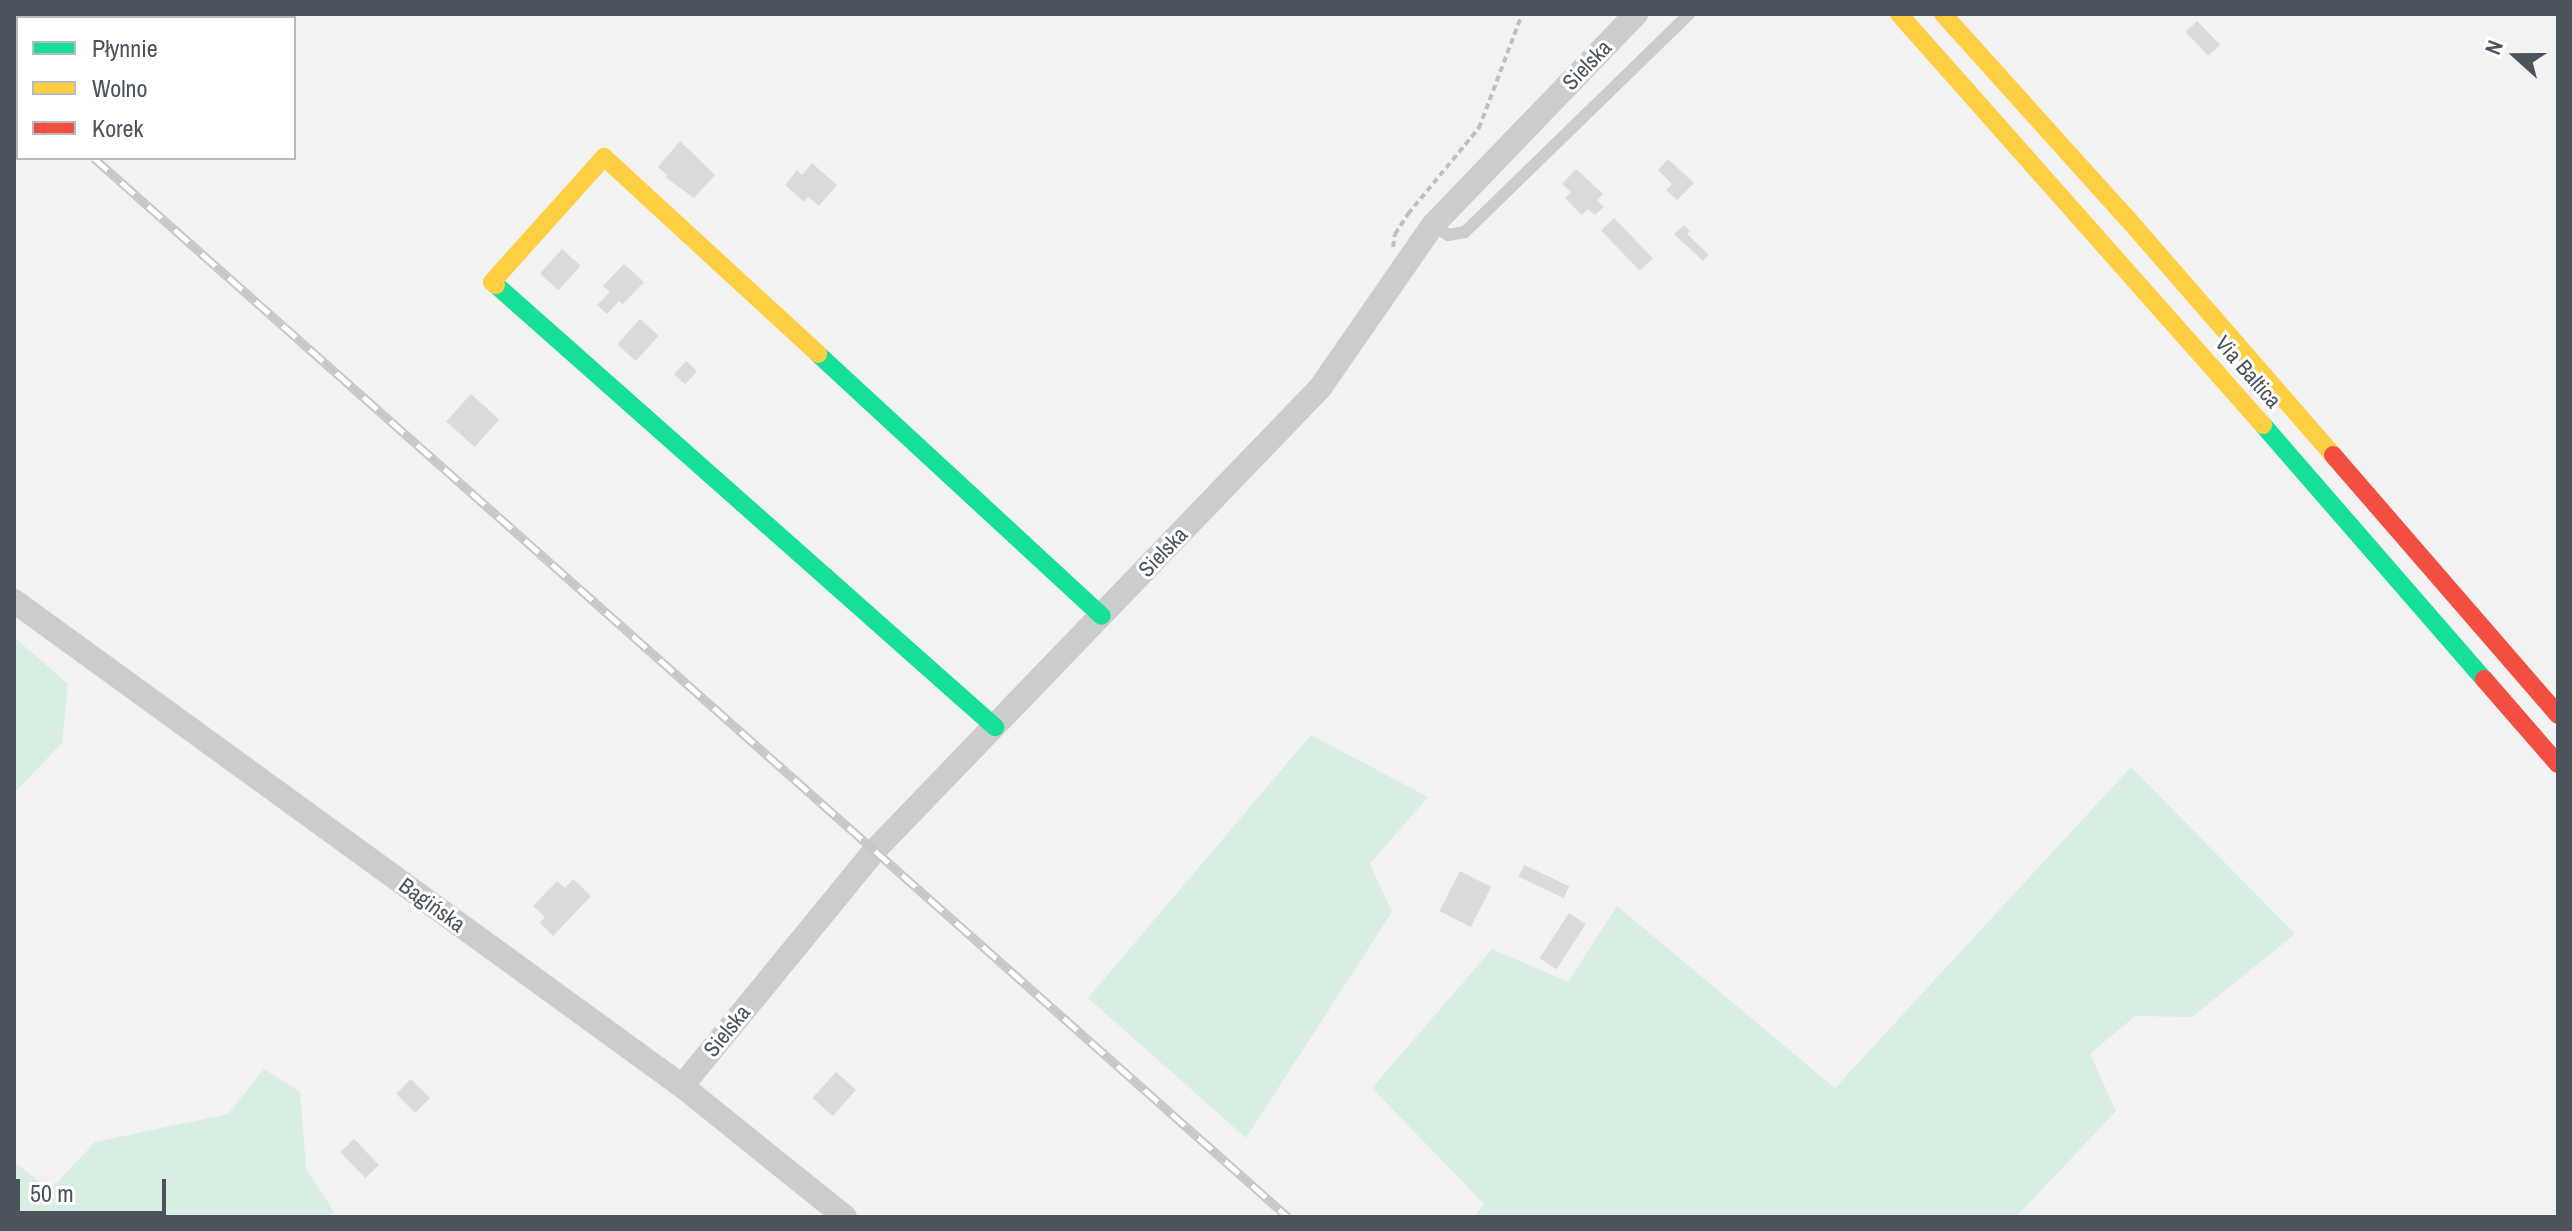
<!DOCTYPE html>
<meta charset="utf-8">
<style>
body{margin:0}
#map{position:relative;width:2572px;height:1231px;overflow:hidden;background:#f2f2f2;font-family:"Archivo Narrow",sans-serif}
div>[style]{position:absolute}
.green>*{inset:0;background:#d9eee2}
.building>*{inset:0;background:#dbdbdc;transform-origin:0 0}
.path>*{height:4px;margin-top:-2px;transform-origin:0;background:repeating-linear-gradient(90deg,#bac3c1 0 6px,transparent 0 10px)}
.lane>*{height:12px;margin:-6px;padding:0 6px;transform-origin:6px;border-radius:6px;background:#cacccd}
.street>*{height:24px;margin:-12px;padding:0 12px;transform-origin:12px;border-radius:12px;background:#cacccd}
.fast>*{height:18px;margin:-9px;padding:0 9px;transform-origin:9px;border-radius:9px;background:#16e098}
.slow>*{height:18px;margin:-9px;padding:0 9px;transform-origin:9px;border-radius:9px;background:#ffcf43}
.jam>*{height:18px;margin:-9px;padding:0 9px;transform-origin:9px;border-radius:9px;background:#f24e42}
.rail>*{height:9px;margin-top:-4.5px;transform-origin:0;background:repeating-linear-gradient(90deg,#fff 0 18px,#c6c7c8 0 36px);box-sizing:border-box;border-block:2px solid #c6c7c8}
span{translate:-50% -50%;white-space:nowrap;text-align:center;line-height:1.15;-webkit-text-stroke:6px #fff;paint-order:stroke}
.street-label{font-size:22px;color:#4b545c}
.frame{position:absolute;inset:0;border:16px solid #4b545c;pointer-events:none}
.legend{position:absolute;left:16px;top:16px;width:280px;height:144px;box-sizing:border-box;background:#fff;border:2px solid #b7bbbe;margin:0;padding:10px 14px;list-style:none;font-size:24px;color:#4b545c}
.legend li{display:flex;align-items:center;gap:16px;height:40px}
.legend b{width:40px;border:2px solid #b7bbbe}
.north{position:absolute;left:2476px;top:16px;width:80px;height:80px;-webkit-text-stroke:6px #fff;paint-order:stroke;rotate:291deg;font-size:22px;font-weight:700;line-height:32px;text-align:center;color:#4b545c}
.north::after{content:'';display:block;margin:auto;width:28px;height:36px;background:#4b545c;clip-path:polygon(50% 0,100% 100%,50% 72%,0 100%)}
.scale{position:absolute;left:16px;top:1179px;width:150px;height:36px;box-sizing:border-box;border:4px solid #4b545c;border-top:0;padding-left:10px;font-size:24px;line-height:28px;white-space:nowrap;color:#4b545c;-webkit-text-stroke:6px #fff;paint-order:stroke}
</style>
<div id="map">
<div class="green">
<i style="clip-path:polygon(14px 637px,68px 684px,62px 743px,14px 793px)"></i>
<i style="clip-path:polygon(1311px 735px,1428px 797px,1370px 864px,1392px 912px,1246px 1138px,1088px 998px)"></i>
<i style="clip-path:polygon(2131px 767px,2295px 934px,2192px 1017px,2135px 1016px,2090px 1054px,2116px 1111px,2016px 1217px,1474px 1217px,1484px 1204px,1372px 1088px,1492px 949px,1568px 982px,1617px 906px,1835px 1088px)"></i>
<i style="clip-path:polygon(264px 1069px,300px 1092px,306px 1168px,334px 1212px,327px 1217px,14px 1217px,14px 1162px,50px 1190px,95px 1142px,228px 1114px)"></i>
</div>
<div class="building">
<i style="left:2197px;top:21px;width:33px;height:16px;rotate:46deg"></i>
<i style="clip-path:polygon(680px 141px,715px 175px,694px 198px,665px 177px,667px 175px,658px 167px)"></i>
<i style="clip-path:polygon(1668px 159px,1694px 183px,1677px 200px,1666px 190px,1672px 184px,1658px 170px)"></i>
<i style="clip-path:polygon(812px 163px,837px 185px,819px 206px,808px 197px,804px 202px,785px 185px,797px 170px,802px 175px)"></i>
<i style="clip-path:polygon(1576px 169px,1603px 194px,1597px 200px,1604px 207px,1595px 215px,1588px 209px,1582px 215px,1565px 198px,1571px 192px,1562px 184px)"></i>
<i style="left:1614px;top:218px;width:56px;height:18px;rotate:46deg"></i>
<i style="clip-path:polygon(1684px 225px,1690px 231px,1687px 234px,1709px 255px,1703px 261px,1674px 234px)"></i>
<i style="left:562px;top:249px;width:25px;height:33px;rotate:42deg"></i>
<i style="clip-path:polygon(624px 264px,644px 282px,623px 304px,619px 301px,607px 314px,597px 305px,610px 292px,603px 286px)"></i>
<i style="left:640px;top:319px;width:25px;height:34px;rotate:42deg"></i>
<i style="left:686px;top:361px;width:15px;height:18px;rotate:42deg"></i>
<i style="left:471px;top:394px;width:38px;height:37px;rotate:42deg"></i>
<i style="left:1524px;top:865px;width:50px;height:13px;rotate:25deg"></i>
<i style="left:1460px;top:871px;width:35px;height:45px;rotate:27deg"></i>
<i style="clip-path:polygon(573px 879px,591px 896px,553px 936px,540px 923px,545px 917px,533px 906px,557px 881px,565px 888px)"></i>
<i style="left:1569px;top:913px;width:20px;height:54px;rotate:33deg"></i>
<i style="left:836px;top:1072px;width:27px;height:35px;rotate:42deg"></i>
<i style="left:411px;top:1079px;width:27px;height:21px;rotate:45deg"></i>
<i style="left:354px;top:1139px;width:36px;height:19px;rotate:46deg"></i>
</div>
<div class="path">
<i style="left:1393px;top:247px;width:13px;rotate:-81deg"></i>
<i style="left:1395px;top:234px;width:24px;rotate:-57deg"></i>
<i style="left:1408px;top:214px;width:112px;rotate:-50.5deg"></i>
<i style="left:1479px;top:128px;width:122px;rotate:-69.3deg"></i>
</div>
<div class="lane">
<i style="left:1433px;top:225px;width:18px;rotate:34deg"></i>
<i style="left:1448px;top:235px;width:17px;rotate:-10deg"></i>
<i style="left:1465px;top:232px;width:313px;rotate:-44.2deg"></i>
</div>
<div class="street">
<i style="left:14px;top:601px;width:825px;rotate:35.98deg"></i>
<i style="left:682px;top:1086px;width:209px;rotate:38.8deg"></i>
<i style="left:682px;top:1086px;width:306px;rotate:-50.7deg"></i>
<i style="left:876px;top:849px;width:640px;rotate:-46.08deg"></i>
<i style="left:1320px;top:388px;width:198px;rotate:-55.3deg"></i>
<i style="left:1433px;top:225px;width:293px;rotate:-46.1deg"></i>
</div>
<div class="fast">
<i style="left:496px;top:285px;width:667px;rotate:41.53deg"></i>
<i style="left:818px;top:354px;width:386px;rotate:42.7deg"></i>
<i style="left:2263px;top:425px;width:337px;rotate:49deg"></i>
</div>
<div class="slow">
<i style="left:1899px;top:14px;width:549px;rotate:48.47deg"></i>
<i style="left:1943px;top:14px;width:275px;rotate:48deg"></i>
<i style="left:2127px;top:218px;width:314px;rotate:49deg"></i>
<i style="left:496px;top:285px;width:5px;rotate:-143deg"></i>
<i style="left:492px;top:282px;width:168px;rotate:-48.1deg"></i>
<i style="left:604px;top:157px;width:291px;rotate:42.6deg"></i>
</div>
<div class="jam">
<i style="left:2333px;top:455px;width:344px;rotate:49.1deg"></i>
<i style="left:2484px;top:679px;width:113px;rotate:49deg"></i>
</div>
<div class="rail">
<i style="left:14px;top:88px;width:5px;rotate:37deg"></i>
<i style="left:94px;top:158px;width:1596px;rotate:41.57deg"></i>
</div>
<div class="street-label">
<span style="left:1587px;top:65px;rotate:-46deg">Sielska</span>
<span style="left:2248px;top:372px;rotate:49deg">Via Baltica</span>
<span style="left:1163px;top:552px;rotate:-46deg">Sielska</span>
<span style="left:432px;top:905px;rotate:36deg">Bagińska</span>
<span style="left:727px;top:1031px;rotate:-51deg">Sielska</span>
</div>
<div class="frame"></div>
<ul class="legend">
<li><b style="height:10px;background:#16e098"></b>Płynnie</li>
<li><b style="height:10px;background:#ffcf43"></b>Wolno</li>
<li><b style="height:10px;background:#f24e42"></b>Korek</li>
</ul>
<div class="north">N</div>
<div class="scale">50 m</div>
</div>
